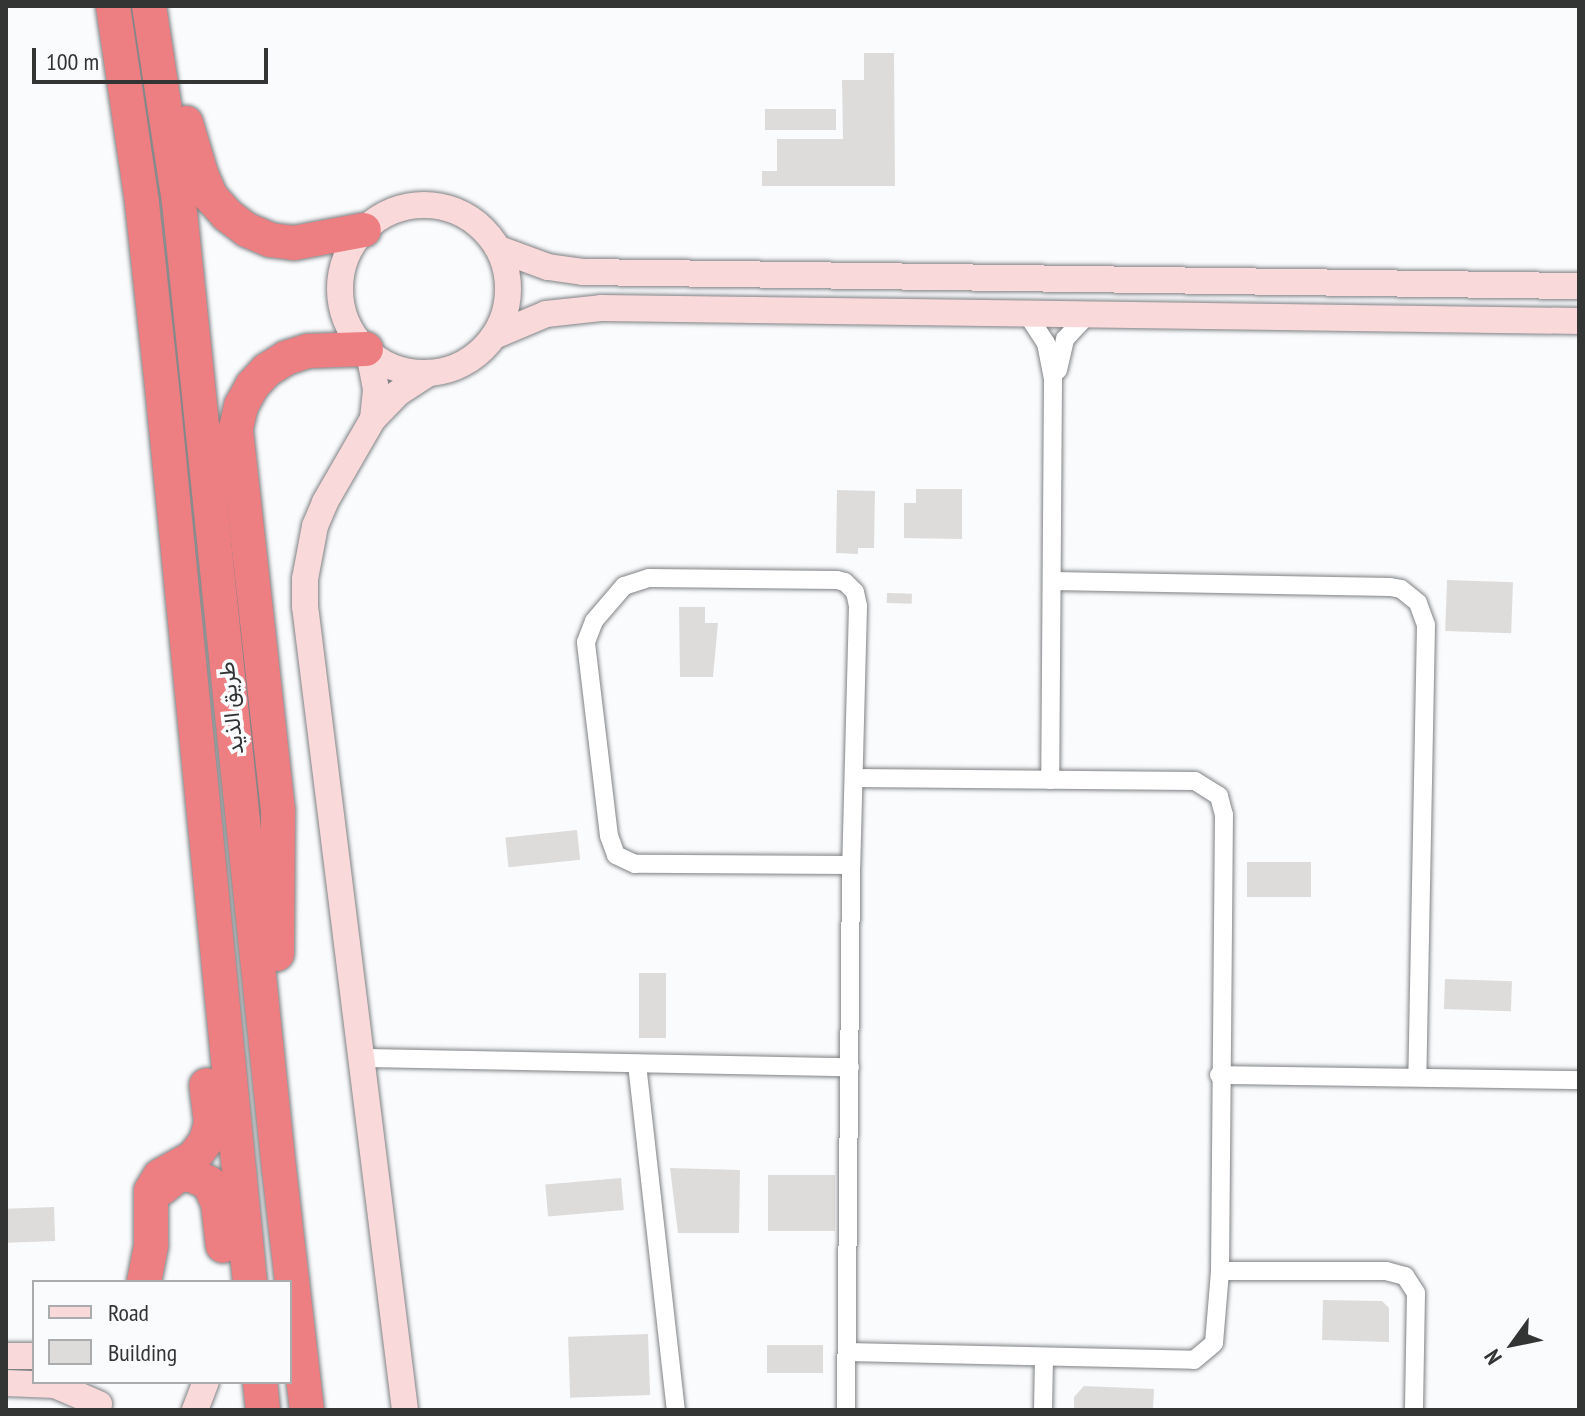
<!DOCTYPE html>
<meta charset="utf-8">
<style>
body{margin:0}
#map{position:relative;width:1585px;height:1416px;overflow:hidden;background:#f9fbfd;font-family:"PT Sans Narrow",Vazirmatn,sans-serif}
div>[style]{position:absolute}
.building>*{inset:0;background:#dedcda;transform-origin:0 0}
.roads{filter:drop-shadow(0 0 2px #808284) drop-shadow(0 0 2px #808284)}
.street>*{height:18px;margin:-9px;padding:0 9px;transform-origin:9px;border-radius:9px;background:#fff}
.secondary>*{height:26px;margin:-13px;padding:0 13px;transform-origin:13px;border-radius:13px;background:#fad9da}
.secondary>.ring{margin:-13px;padding:0;box-sizing:content-box;background:none;border:26px solid #fad9da;border-radius:50%}
.highway>*{height:34px;margin:-17px;padding:0 17px;transform-origin:17px;border-radius:17px;background:#ed7f83}
span{translate:-50% -50%;white-space:nowrap;text-align:center;line-height:1.15;-webkit-text-stroke:7px #f9fbfd;paint-order:stroke}
.street-label{font-size:22px;color:#333434}
.frame{position:absolute;inset:0;border:8px solid #333434;pointer-events:none}
.legend{position:absolute;left:32px;top:1280px;width:260px;height:104px;box-sizing:border-box;background:#f9fbfd;border:2px solid #aaabad;margin:0;padding:10px 14px;list-style:none;font-size:24px;color:#333434}
.legend li{display:flex;align-items:center;gap:16px;height:40px}
.legend b{width:40px;border:2px solid #aaabad}
.north{position:absolute;left:1473px;top:1304px;width:80px;height:80px;-webkit-text-stroke:6px #f9fbfd;paint-order:stroke;rotate:237deg;font-size:22px;font-weight:700;line-height:32px;text-align:center;color:#333434}
.north::after{content:'';display:block;margin:auto;width:28px;height:36px;background:#333434;clip-path:polygon(50% 0,100% 100%,50% 72%,0 100%)}
.scale{position:absolute;left:32px;top:48px;width:236px;height:36px;box-sizing:border-box;border:4px solid #333434;border-top:0;padding-left:10px;font-size:24px;line-height:28px;white-space:nowrap;color:#333434;-webkit-text-stroke:6px #f9fbfd;paint-order:stroke}
</style>
<div id="map">
<div class="building">
<i style="clip-path:polygon(864px 53px,894px 53px,895px 186px,762px 186px,762px 171px,777px 171px,777px 139px,843px 139px,842px 80px,864px 80px)"></i>
<i style="left:765px;top:109px;width:71px;height:21px"></i>
<i style="clip-path:polygon(916px 489px,962px 489px,962px 539px,904px 538px,904px 503px,916px 503px)"></i>
<i style="clip-path:polygon(837px 490px,875px 491px,874px 548px,858px 548px,858px 554px,836px 553px)"></i>
<i style="left:1447px;top:580px;width:66px;height:51px;rotate:2deg"></i>
<i style="left:887px;top:593px;width:25px;height:10px;rotate:2deg"></i>
<i style="clip-path:polygon(679px 607px,705px 607px,705px 623px,718px 623px,713px 677px,680px 677px)"></i>
<i style="left:577px;top:830px;width:30px;height:72px;rotate:84deg"></i>
<i style="left:1247px;top:862px;width:64px;height:35px"></i>
<i style="left:639px;top:973px;width:27px;height:65px"></i>
<i style="left:1445px;top:979px;width:67px;height:30px;rotate:2deg"></i>
<i style="clip-path:polygon(670px 1168px,740px 1170px,739px 1233px,678px 1233px)"></i>
<i style="left:768px;top:1175px;width:67px;height:56px"></i>
<i style="left:621px;top:1178px;width:32px;height:76px;rotate:85deg"></i>
<i style="left:54px;top:1207px;width:34px;height:48px;rotate:88deg"></i>
<i style="clip-path:polygon(1323px 1300px,1382px 1301px,1389px 1308px,1389px 1342px,1322px 1340px)"></i>
<i style="left:648px;top:1334px;width:61px;height:80px;rotate:88deg"></i>
<i style="left:767px;top:1345px;width:56px;height:28px"></i>
<i style="clip-path:polygon(1084px 1386px,1154px 1389px,1153px 1410px,1074px 1410px,1074px 1397px)"></i>
</div>
<div class="roads">
<div class="street">
<i style="left:1027px;top:314px;width:35px;rotate:57deg"></i>
<i style="left:1046px;top:343px;width:38px;rotate:79deg"></i>
<i style="left:1053px;top:380px;width:400px;rotate:90.4deg"></i>
<i style="left:1058px;top:370px;width:32px;rotate:-77deg"></i>
<i style="left:1065px;top:339px;width:33px;rotate:-47deg"></i>
<i style="left:649px;top:578px;width:188px;rotate:0.6deg"></i>
<i style="left:837px;top:580px;width:8px;rotate:14deg"></i>
<i style="left:845px;top:582px;width:14px;rotate:45deg"></i>
<i style="left:855px;top:592px;width:14px;rotate:78deg"></i>
<i style="left:858px;top:606px;width:259px;rotate:91.5deg"></i>
<i style="left:851px;top:865px;width:216px;rotate:-179.7deg"></i>
<i style="left:635px;top:864px;width:21px;rotate:-155deg"></i>
<i style="left:616px;top:855px;width:20px;rotate:-110deg"></i>
<i style="left:609px;top:836px;width:195px;rotate:-96.8deg"></i>
<i style="left:586px;top:642px;width:22px;rotate:-69deg"></i>
<i style="left:594px;top:621px;width:46px;rotate:-49.4deg"></i>
<i style="left:624px;top:586px;width:26px;rotate:-18deg"></i>
<i style="left:1052px;top:581px;width:338px;rotate:1deg"></i>
<i style="left:1390px;top:587px;width:11px;rotate:10deg"></i>
<i style="left:1401px;top:589px;width:22px;rotate:39deg"></i>
<i style="left:1418px;top:603px;width:23px;rotate:70deg"></i>
<i style="left:1426px;top:625px;width:452px;rotate:91.1deg"></i>
<i style="left:363px;top:1058px;width:487px;rotate:1.1deg"></i>
<i style="left:637px;top:1064px;width:348px;rotate:83.6deg"></i>
<i style="left:1219px;top:1075px;width:360px;rotate:0.8deg"></i>
<i style="left:1220px;top:1271px;width:166px"></i>
<i style="left:1386px;top:1271px;width:20px;rotate:15deg"></i>
<i style="left:1405px;top:1276px;width:20px;rotate:57deg"></i>
<i style="left:1416px;top:1293px;width:117px;rotate:91deg"></i>
<i style="left:847px;top:1352px;width:347px;rotate:1.3deg"></i>
<i style="left:1194px;top:1360px;width:26px;rotate:-40deg"></i>
<i style="left:1214px;top:1343px;width:72px;rotate:-85.2deg"></i>
<i style="left:1220px;top:1271px;width:456px;rotate:-89.5deg"></i>
<i style="left:1224px;top:815px;width:20px;rotate:-105deg"></i>
<i style="left:1219px;top:796px;width:28px;rotate:-148deg"></i>
<i style="left:1195px;top:781px;width:341px;rotate:-179.5deg"></i>
<i style="left:846px;top:1410px;width:545px;rotate:-89.47deg"></i>
<i style="left:1043px;top:1410px;width:51px;rotate:-88.9deg"></i>
</div>
<div class="secondary">
<i class="ring" style="left:340px;top:205px;width:142px;height:142px"></i>
<i style="left:499px;top:249px;width:52px;rotate:20.2deg"></i>
<i style="left:548px;top:267px;width:35px;rotate:8deg"></i>
<i style="left:583px;top:272px;width:996px;rotate:0.81deg"></i>
<i style="left:494px;top:336px;width:56px;rotate:-22.9deg"></i>
<i style="left:546px;top:314px;width:55px;rotate:-6.2deg"></i>
<i style="left:601px;top:308px;width:978px;rotate:0.76deg"></i>
<i style="left:369px;top:353px;width:38px;rotate:79deg"></i>
<i style="left:376px;top:390px;width:29px;rotate:96deg"></i>
<i style="left:6px;top:1356px;width:28px"></i>
<i style="left:6px;top:1383px;width:49px;rotate:2.3deg"></i>
<i style="left:55px;top:1385px;width:48px;rotate:23.4deg"></i>
<i style="left:195px;top:1410px;width:30px;rotate:-69deg"></i>
<i style="left:405px;top:1410px;width:810px;rotate:-97.09deg"></i>
<i style="left:305px;top:606px;width:27px;rotate:-90deg"></i>
<i style="left:305px;top:579px;width:54px;rotate:-79.3deg"></i>
<i style="left:315px;top:526px;width:26px;rotate:-67deg"></i>
<i style="left:325px;top:502px;width:96px;rotate:-60deg"></i>
<i style="left:373px;top:419px;width:36px;rotate:-46deg"></i>
<i style="left:398px;top:393px;width:37px;rotate:-33deg"></i>
</div>
<div class="highway">
<i style="left:113px;top:6px;width:199px;rotate:81.6deg"></i>
<i style="left:142px;top:203px;width:205px;rotate:83.8deg"></i>
<i style="left:164px;top:407px;width:879px;rotate:84.39deg"></i>
<i style="left:149px;top:6px;width:198px;rotate:81.3deg"></i>
<i style="left:179px;top:202px;width:972px;rotate:84.1deg"></i>
<i style="left:279px;top:1169px;width:243px;rotate:83.4deg"></i>
<i style="left:186px;top:123px;width:53px;rotate:73.6deg"></i>
<i style="left:201px;top:174px;width:25px;rotate:67deg"></i>
<i style="left:211px;top:197px;width:24px;rotate:48deg"></i>
<i style="left:227px;top:215px;width:25px;rotate:37deg"></i>
<i style="left:247px;top:230px;width:25px;rotate:23deg"></i>
<i style="left:270px;top:240px;width:24px;rotate:7deg"></i>
<i style="left:294px;top:243px;width:71px;rotate:-10.5deg"></i>
<i style="left:277px;top:954px;width:143px;rotate:-89.6deg"></i>
<i style="left:278px;top:811px;width:385px;rotate:-96.3deg"></i>
<i style="left:236px;top:428px;width:23px;rotate:-77deg"></i>
<i style="left:241px;top:406px;width:23px;rotate:-61deg"></i>
<i style="left:252px;top:386px;width:22px;rotate:-47deg"></i>
<i style="left:267px;top:370px;width:22px;rotate:-32deg"></i>
<i style="left:286px;top:358px;width:23px;rotate:-18deg"></i>
<i style="left:308px;top:351px;width:58px;rotate:-2deg"></i>
<i style="left:162px;top:1188px;width:19px;rotate:-39deg"></i>
<i style="left:177px;top:1176px;width:12px;rotate:-9deg"></i>
<i style="left:189px;top:1174px;width:22px;rotate:24deg"></i>
<i style="left:209px;top:1183px;width:22px;rotate:66deg"></i>
<i style="left:218px;top:1203px;width:43px;rotate:83.4deg"></i>
<i style="left:144px;top:1282px;width:38px;rotate:-79deg"></i>
<i style="left:151px;top:1245px;width:54px;rotate:-90deg"></i>
<i style="left:151px;top:1191px;width:17px;rotate:-59deg"></i>
<i style="left:160px;top:1176px;width:39px;rotate:-29deg"></i>
<i style="left:194px;top:1157px;width:20px;rotate:-53deg"></i>
<i style="left:206px;top:1141px;width:19px;rotate:-74deg"></i>
<i style="left:211px;top:1123px;width:38px;rotate:-97deg"></i>
<i style="left:260px;top:1382px;width:28px;rotate:84deg"></i>
</div>
</div>
<div class="street-label">
<span style="left:231px;top:708px;rotate:-96deg">طريق الذيد</span>
</div>
<div class="frame"></div>
<ul class="legend">
<li><b style="height:10px;background:#fad9da"></b>Road</li>
<li><b style="height:22px;background:#dedcda"></b>Building</li>
</ul>
<div class="north">N</div>
<div class="scale">100 m</div>
</div>
